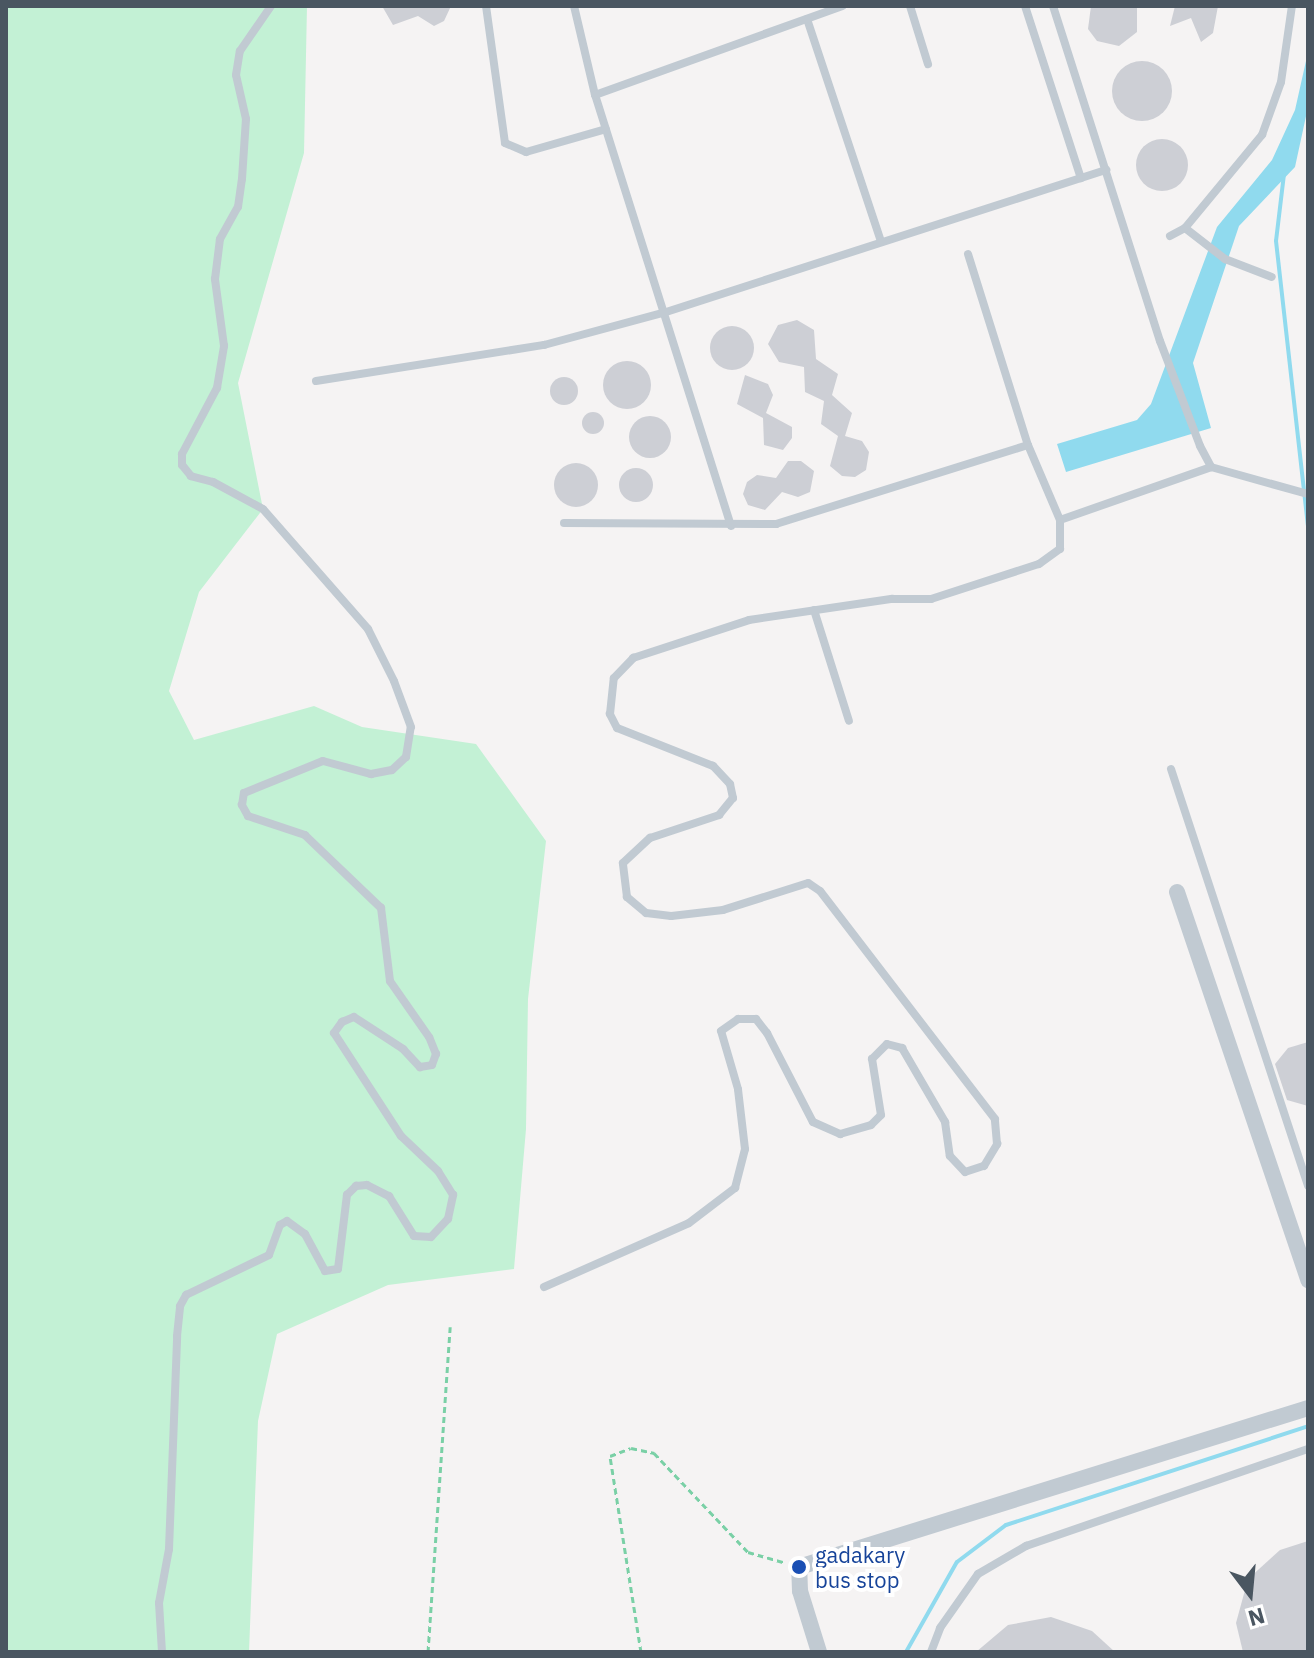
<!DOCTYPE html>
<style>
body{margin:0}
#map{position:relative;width:1314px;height:1658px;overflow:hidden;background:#f5f3f3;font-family:"IBM Plex Sans",sans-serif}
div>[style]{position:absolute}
.green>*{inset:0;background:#c3f1d5}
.water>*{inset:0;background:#90daee}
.stream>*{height:4px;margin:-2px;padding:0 2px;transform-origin:2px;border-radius:2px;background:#90daee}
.building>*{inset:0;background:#cdcfd5}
.round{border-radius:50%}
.path>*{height:3px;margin-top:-1.5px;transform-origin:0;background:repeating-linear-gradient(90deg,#7ad0a6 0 6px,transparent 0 10px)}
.service>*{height:8px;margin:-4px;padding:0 4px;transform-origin:4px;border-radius:4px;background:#c1cad2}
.minor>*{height:16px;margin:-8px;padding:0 8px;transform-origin:8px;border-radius:8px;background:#c1cad2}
.dots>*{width:22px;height:22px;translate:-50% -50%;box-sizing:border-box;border:4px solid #fff;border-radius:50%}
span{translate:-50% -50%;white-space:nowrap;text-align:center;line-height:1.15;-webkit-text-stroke:8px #fff;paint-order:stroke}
.transit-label{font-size:22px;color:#164399}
.left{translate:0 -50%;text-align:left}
.frame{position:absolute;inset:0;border:8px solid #4a5661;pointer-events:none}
.north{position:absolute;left:1210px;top:1554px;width:80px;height:80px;-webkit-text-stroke:6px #fff;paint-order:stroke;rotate:164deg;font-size:22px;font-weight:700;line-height:32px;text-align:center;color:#4a5661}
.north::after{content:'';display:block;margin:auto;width:28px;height:36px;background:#4a5661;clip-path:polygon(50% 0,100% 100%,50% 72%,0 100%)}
</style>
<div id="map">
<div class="green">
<i style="clip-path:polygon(6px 6px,307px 6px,304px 153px,238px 383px,263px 509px,199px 592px,169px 691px,194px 740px,314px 706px,362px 727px,476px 744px,546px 841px,528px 999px,526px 1129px,514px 1269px,388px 1285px,277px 1334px,258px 1421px,249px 1652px,6px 1652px)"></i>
</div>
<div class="water">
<i style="clip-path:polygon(1308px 52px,1308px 107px,1295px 167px,1239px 226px,1193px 363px,1211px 428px,1066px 472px,1057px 444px,1137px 420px,1151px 404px,1217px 227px,1272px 160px,1295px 110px)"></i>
</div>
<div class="stream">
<i style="left:1284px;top:174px;width:67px;rotate:96.8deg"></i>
<i style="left:1276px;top:241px;width:286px;rotate:83.6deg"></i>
<i style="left:906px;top:1652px;width:103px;rotate:-60.5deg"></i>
<i style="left:957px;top:1562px;width:61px;rotate:-37.1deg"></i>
<i style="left:1006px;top:1525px;width:318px;rotate:-18.1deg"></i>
</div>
<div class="building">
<i style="clip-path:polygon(382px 6px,451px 6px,444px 21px,434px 26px,418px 16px,393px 25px)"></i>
<i style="clip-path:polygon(1091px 6px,1137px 6px,1137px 32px,1119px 46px,1097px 41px,1088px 29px)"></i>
<i style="clip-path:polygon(1175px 6px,1218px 6px,1213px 33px,1201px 42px,1191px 18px,1170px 26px)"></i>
<i class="round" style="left:1112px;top:61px;width:60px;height:60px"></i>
<i class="round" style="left:1136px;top:139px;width:52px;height:52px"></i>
<i style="clip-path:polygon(797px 320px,814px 330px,816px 359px,838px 374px,832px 395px,852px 413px,845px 436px,862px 441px,869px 452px,866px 470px,855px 477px,842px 476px,830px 466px,838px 436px,821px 424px,824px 401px,805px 392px,804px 367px,779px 362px,768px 344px,778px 325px)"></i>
<i class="round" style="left:710px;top:326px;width:44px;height:44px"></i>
<i class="round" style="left:603px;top:361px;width:48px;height:48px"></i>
<i style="clip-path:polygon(745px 375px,768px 384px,773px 395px,766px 413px,792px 427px,792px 438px,783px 450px,764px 445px,763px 418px,737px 404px)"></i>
<i class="round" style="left:550px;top:377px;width:28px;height:28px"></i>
<i class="round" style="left:582px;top:412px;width:22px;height:22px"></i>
<i class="round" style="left:629px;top:416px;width:42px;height:42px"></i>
<i style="clip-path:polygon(788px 461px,801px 461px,814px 471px,810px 492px,798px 497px,782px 492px,765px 510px,748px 505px,743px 494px,747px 482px,757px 475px,776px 478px)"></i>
<i class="round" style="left:554px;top:463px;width:44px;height:44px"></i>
<i class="round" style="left:619px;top:468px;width:34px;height:34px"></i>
<i style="clip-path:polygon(1308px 1042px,1308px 1106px,1287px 1100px,1275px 1064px,1288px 1048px)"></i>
<i style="clip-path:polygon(1308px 1541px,1308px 1652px,1243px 1652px,1236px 1623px,1248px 1579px,1280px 1550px)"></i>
<i style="clip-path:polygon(1051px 1617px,1092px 1631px,1115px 1652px,976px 1652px,1008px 1625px)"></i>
</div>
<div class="path">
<i style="left:428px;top:1652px;width:326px;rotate:-86.1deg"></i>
<i style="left:641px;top:1652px;width:198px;rotate:-99deg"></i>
<i style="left:610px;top:1456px;width:22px;rotate:-21deg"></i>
<i style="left:631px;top:1448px;width:24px;rotate:12deg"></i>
<i style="left:654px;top:1453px;width:137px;rotate:46.5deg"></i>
<i style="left:748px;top:1552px;width:37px;rotate:16deg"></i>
</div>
<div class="service">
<i style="left:486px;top:6px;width:138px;rotate:82.1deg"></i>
<i style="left:505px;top:143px;width:23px;rotate:23deg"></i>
<i style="left:526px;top:152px;width:83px;rotate:-16deg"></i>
<i style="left:574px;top:6px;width:91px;rotate:76.7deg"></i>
<i style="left:910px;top:6px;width:61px;rotate:72.8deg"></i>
<i style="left:1025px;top:6px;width:181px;rotate:72deg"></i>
<i style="left:1053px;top:6px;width:352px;rotate:72.3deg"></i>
<i style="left:1160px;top:341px;width:112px;rotate:69.1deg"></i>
<i style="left:1200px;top:446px;width:24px;rotate:62deg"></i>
<i style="left:1211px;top:467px;width:101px;rotate:15.6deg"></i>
<i style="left:807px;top:19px;width:235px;rotate:71.6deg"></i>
<i style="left:1185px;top:228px;width:51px;rotate:37.8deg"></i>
<i style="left:1225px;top:259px;width:50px;rotate:21deg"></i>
<i style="left:1170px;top:236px;width:17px;rotate:-28deg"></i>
<i style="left:1185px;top:228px;width:121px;rotate:-50.4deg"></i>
<i style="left:1262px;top:135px;width:56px;rotate:-70.3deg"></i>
<i style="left:1281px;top:82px;width:77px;rotate:-81.8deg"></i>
<i style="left:968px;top:254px;width:200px;rotate:72.6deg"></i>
<i style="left:1028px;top:445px;width:82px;rotate:66.9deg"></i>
<i style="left:316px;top:381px;width:231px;rotate:-9deg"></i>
<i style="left:544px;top:345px;width:123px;rotate:-15.1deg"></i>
<i style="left:663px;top:313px;width:466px;rotate:-17.9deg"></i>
<i style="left:564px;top:523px;width:212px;rotate:0.3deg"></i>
<i style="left:776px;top:524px;width:264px;rotate:-17.4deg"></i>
<i style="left:731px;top:526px;width:452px;rotate:-107.5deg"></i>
<i style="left:595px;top:95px;width:263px;rotate:-19.8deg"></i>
<i style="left:814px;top:610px;width:116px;rotate:72.5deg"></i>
<i style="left:1171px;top:769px;width:439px;rotate:71.8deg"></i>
<i style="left:544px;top:1287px;width:158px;rotate:-23.8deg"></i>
<i style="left:689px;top:1223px;width:58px;rotate:-37.3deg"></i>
<i style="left:735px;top:1188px;width:40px;rotate:-75.6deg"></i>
<i style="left:745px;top:1149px;width:60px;rotate:-96.7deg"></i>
<i style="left:738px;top:1089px;width:60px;rotate:-106.3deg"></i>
<i style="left:721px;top:1031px;width:21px;rotate:-35deg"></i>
<i style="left:738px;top:1019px;width:18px"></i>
<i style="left:756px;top:1019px;width:18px;rotate:52deg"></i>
<i style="left:767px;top:1033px;width:100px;rotate:62.7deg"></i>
<i style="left:813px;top:1122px;width:30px;rotate:24deg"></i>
<i style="left:840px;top:1134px;width:32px;rotate:-16deg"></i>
<i style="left:871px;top:1125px;width:14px;rotate:-45deg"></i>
<i style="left:881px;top:1115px;width:57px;rotate:-99.1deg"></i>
<i style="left:872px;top:1059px;width:21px;rotate:-45deg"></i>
<i style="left:887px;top:1044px;width:16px;rotate:15deg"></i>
<i style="left:902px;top:1048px;width:86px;rotate:59.8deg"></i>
<i style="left:945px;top:1122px;width:34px;rotate:82deg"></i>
<i style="left:950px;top:1156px;width:22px;rotate:47deg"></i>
<i style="left:965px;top:1172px;width:20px;rotate:-18deg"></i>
<i style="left:984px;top:1166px;width:26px;rotate:-59deg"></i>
<i style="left:997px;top:1144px;width:25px;rotate:-95deg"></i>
<i style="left:995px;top:1119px;width:287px;rotate:-127.5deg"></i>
<i style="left:820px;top:891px;width:14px;rotate:-146deg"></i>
<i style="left:808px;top:883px;width:89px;rotate:162.4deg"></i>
<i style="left:723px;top:910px;width:52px;rotate:173.4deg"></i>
<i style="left:671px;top:916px;width:25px;rotate:-173deg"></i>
<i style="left:646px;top:913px;width:25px;rotate:-140deg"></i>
<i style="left:627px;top:897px;width:34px;rotate:-97deg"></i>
<i style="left:623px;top:863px;width:37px;rotate:-43deg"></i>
<i style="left:650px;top:838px;width:73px;rotate:-18.4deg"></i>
<i style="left:719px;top:815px;width:22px;rotate:-51deg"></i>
<i style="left:733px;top:798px;width:14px;rotate:-102deg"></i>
<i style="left:730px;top:784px;width:25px;rotate:-133deg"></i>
<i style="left:713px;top:766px;width:103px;rotate:-158.4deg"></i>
<i style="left:617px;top:728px;width:16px;rotate:-117deg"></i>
<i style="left:610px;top:714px;width:36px;rotate:-84deg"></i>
<i style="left:614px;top:678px;width:28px;rotate:-46deg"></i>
<i style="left:633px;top:658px;width:122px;rotate:-18.1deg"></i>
<i style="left:749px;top:620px;width:145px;rotate:-8.4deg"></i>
<i style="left:892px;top:599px;width:39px"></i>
<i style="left:931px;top:599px;width:114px;rotate:-18deg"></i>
<i style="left:1039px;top:564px;width:26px;rotate:-36deg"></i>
<i style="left:1060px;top:549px;width:29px;rotate:-90deg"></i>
<i style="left:1060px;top:520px;width:160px;rotate:-19.3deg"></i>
<i style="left:162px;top:1652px;width:49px;rotate:-93.5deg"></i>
<i style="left:159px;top:1603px;width:55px;rotate:-79.5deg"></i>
<i style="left:169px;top:1549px;width:213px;rotate:-87.8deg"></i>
<i style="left:177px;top:1336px;width:30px;rotate:-84deg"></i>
<i style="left:180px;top:1306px;width:13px;rotate:-61deg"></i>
<i style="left:186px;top:1295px;width:92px;rotate:-25.7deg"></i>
<i style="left:269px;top:1255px;width:32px;rotate:-70deg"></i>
<i style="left:280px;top:1225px;width:8px;rotate:-30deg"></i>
<i style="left:287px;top:1221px;width:22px;rotate:36deg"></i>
<i style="left:305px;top:1234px;width:42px;rotate:61.6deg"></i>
<i style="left:325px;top:1271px;width:13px;rotate:-9deg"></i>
<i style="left:338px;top:1269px;width:75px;rotate:-83.1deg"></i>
<i style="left:347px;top:1195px;width:13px;rotate:-45deg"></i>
<i style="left:356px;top:1186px;width:11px;rotate:-5deg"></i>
<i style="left:367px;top:1185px;width:25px;rotate:27deg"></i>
<i style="left:389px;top:1196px;width:47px;rotate:58deg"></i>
<i style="left:414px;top:1236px;width:17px;rotate:3deg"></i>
<i style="left:431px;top:1237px;width:25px;rotate:-47deg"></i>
<i style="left:448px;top:1219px;width:25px;rotate:-78deg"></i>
<i style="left:453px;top:1195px;width:28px;rotate:-122deg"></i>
<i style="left:438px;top:1171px;width:51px;rotate:-136.6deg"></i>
<i style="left:401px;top:1136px;width:123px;rotate:-123deg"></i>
<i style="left:334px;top:1033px;width:14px;rotate:-54deg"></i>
<i style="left:342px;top:1022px;width:13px;rotate:-23deg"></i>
<i style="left:354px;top:1017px;width:59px;rotate:33.1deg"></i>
<i style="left:403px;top:1049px;width:25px;rotate:47deg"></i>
<i style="left:420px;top:1067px;width:12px;rotate:-9deg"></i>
<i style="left:432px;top:1065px;width:12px;rotate:-70deg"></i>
<i style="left:436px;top:1054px;width:18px;rotate:-112deg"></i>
<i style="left:429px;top:1037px;width:68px;rotate:-124.9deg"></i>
<i style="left:390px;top:981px;width:74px;rotate:-97deg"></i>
<i style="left:381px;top:908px;width:105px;rotate:-136.2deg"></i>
<i style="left:305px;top:835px;width:60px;rotate:-161.6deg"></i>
<i style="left:248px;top:816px;width:13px;rotate:-119deg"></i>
<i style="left:242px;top:805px;width:12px;rotate:-81deg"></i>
<i style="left:244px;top:793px;width:85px;rotate:-22.1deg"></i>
<i style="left:323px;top:761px;width:50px;rotate:15.2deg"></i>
<i style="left:371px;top:774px;width:21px;rotate:-11deg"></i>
<i style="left:392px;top:770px;width:19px;rotate:-43deg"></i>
<i style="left:406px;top:757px;width:30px;rotate:-81deg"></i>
<i style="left:411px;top:727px;width:49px;rotate:-110.3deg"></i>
<i style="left:394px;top:681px;width:58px;rotate:-116.6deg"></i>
<i style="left:368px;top:629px;width:159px;rotate:-131.2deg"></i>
<i style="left:263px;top:509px;width:57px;rotate:-151.6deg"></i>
<i style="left:213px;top:482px;width:23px;rotate:-165deg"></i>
<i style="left:191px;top:476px;width:14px;rotate:-129deg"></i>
<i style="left:182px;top:465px;width:11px;rotate:-90deg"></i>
<i style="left:182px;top:454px;width:75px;rotate:-62.1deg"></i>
<i style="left:217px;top:388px;width:43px;rotate:-80.5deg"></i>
<i style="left:224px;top:346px;width:68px;rotate:-97.7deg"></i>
<i style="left:215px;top:279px;width:40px;rotate:-82.9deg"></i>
<i style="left:220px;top:239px;width:37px;rotate:-61deg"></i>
<i style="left:238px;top:207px;width:28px;rotate:-82deg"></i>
<i style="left:242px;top:179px;width:60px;rotate:-86.2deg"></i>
<i style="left:246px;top:119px;width:45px;rotate:-102.8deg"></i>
<i style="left:236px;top:75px;width:24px;rotate:-81deg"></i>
<i style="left:240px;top:51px;width:55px;rotate:-55.4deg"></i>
<i style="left:931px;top:1652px;width:26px;rotate:-69deg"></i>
<i style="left:940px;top:1628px;width:66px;rotate:-54.9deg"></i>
<i style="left:978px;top:1574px;width:56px;rotate:-30.3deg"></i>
<i style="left:1026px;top:1546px;width:298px;rotate:-19deg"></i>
</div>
<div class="minor">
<i style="left:1177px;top:892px;width:410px;rotate:71.3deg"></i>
<i style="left:819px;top:1652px;width:64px;rotate:-107.3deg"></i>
<i style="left:800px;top:1591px;width:24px;rotate:-92deg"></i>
<i style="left:799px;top:1567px;width:533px;rotate:-17.35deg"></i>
</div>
<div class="dots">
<i style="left:799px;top:1567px;background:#1a4fb4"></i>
</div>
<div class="transit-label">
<span class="left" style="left:815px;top:1567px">gadakary<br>bus stop</span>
</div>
<div class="frame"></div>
<div class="north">N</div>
</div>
